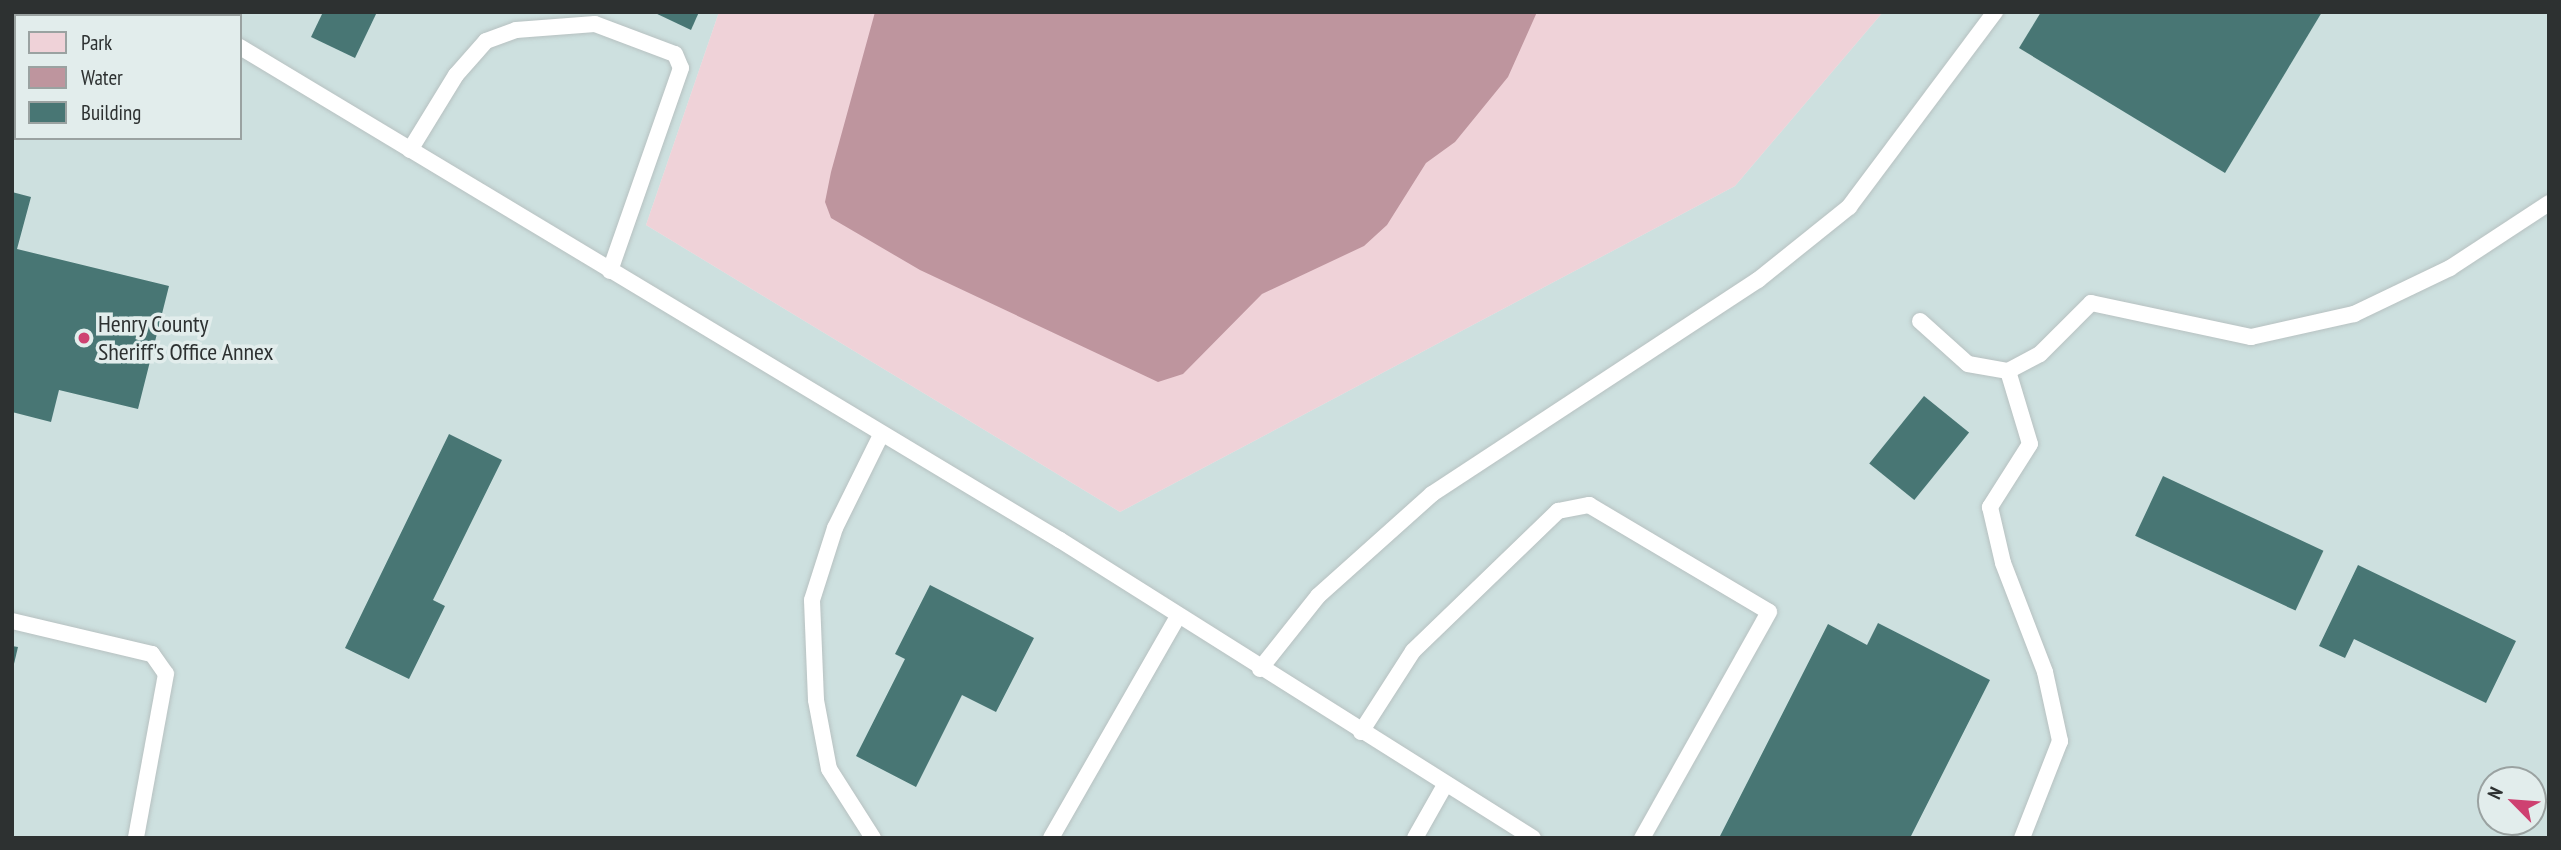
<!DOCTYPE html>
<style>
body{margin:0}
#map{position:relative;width:2561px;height:850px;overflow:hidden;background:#e2edec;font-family:"PT Sans Narrow",sans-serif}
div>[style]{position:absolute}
.built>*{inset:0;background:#cde0df}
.green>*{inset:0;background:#efd2d8}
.water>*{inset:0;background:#be959e}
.building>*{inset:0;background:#487674;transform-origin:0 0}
.roads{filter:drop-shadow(0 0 2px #b7c1c1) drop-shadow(0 0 2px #b7c1c1)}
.lane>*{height:16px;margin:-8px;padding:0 8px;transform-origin:8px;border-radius:8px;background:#fff}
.dots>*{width:19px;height:19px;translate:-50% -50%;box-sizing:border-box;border:4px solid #e2edec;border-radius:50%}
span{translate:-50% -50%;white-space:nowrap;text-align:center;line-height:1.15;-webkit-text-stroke:7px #e2edec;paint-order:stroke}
.poi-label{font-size:24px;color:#2d3131}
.left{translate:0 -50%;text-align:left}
.frame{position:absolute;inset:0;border:14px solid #2d3131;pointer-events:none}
.legend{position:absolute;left:14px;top:14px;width:228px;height:126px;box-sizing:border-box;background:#e2edec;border:2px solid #9aa2a1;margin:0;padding:9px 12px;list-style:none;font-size:21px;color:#2d3131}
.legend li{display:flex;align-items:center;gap:14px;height:35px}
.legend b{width:35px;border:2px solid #9aa2a1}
.north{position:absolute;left:2477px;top:766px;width:70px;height:70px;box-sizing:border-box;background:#e2edec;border:2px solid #9aa2a1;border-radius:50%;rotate:295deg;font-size:19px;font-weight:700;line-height:28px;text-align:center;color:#2d3131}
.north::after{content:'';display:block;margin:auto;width:24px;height:32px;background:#ce4171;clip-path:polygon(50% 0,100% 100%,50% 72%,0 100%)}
</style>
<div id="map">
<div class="built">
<i style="clip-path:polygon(evenodd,12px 12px,719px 12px,646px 225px,1120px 512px,1735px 186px,1883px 12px,2549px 12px,2549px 838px,12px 838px,12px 12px,16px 16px,240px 16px,240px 138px,16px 138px,16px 16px,12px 12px,2491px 780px,2533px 780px,2533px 822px,2491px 822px,2491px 780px)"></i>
</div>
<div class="green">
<i style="clip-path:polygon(719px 12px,1883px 12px,1735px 186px,1120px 512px,646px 225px)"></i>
</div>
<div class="water">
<i style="clip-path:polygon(875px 12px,1537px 12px,1508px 77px,1455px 142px,1426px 163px,1387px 225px,1364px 246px,1262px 294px,1183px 374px,1158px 382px,920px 270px,831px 218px,825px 202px,831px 172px)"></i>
</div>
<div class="building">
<i style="clip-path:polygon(323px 12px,377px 12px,355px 58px,311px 37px)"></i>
<i style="clip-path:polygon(653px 12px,699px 12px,691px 30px)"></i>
<i style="clip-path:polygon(2041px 12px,2322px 12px,2225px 173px,2019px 48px)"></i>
<i style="clip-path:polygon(12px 192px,31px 197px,17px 249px,169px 286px,138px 409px,59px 390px,51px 422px,12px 412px)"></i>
<i style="left:1924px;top:396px;width:58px;height:87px;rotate:39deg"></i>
<i style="clip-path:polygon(449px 434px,502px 460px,433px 600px,445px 606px,409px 679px,345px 648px)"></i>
<i style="left:2163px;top:476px;width:177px;height:66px;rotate:25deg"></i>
<i style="clip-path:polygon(2358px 565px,2516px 641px,2486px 703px,2354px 639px,2345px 658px,2319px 646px)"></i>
<i style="clip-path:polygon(930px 585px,1034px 638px,996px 712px,962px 695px,916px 787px,856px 756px,905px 659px,895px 654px)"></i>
<i style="clip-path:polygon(1878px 623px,1990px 680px,1910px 838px,1719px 838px,1828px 624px,1867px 645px)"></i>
<i style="clip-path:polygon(12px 646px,18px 647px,13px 668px,12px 668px)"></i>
</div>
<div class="roads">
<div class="lane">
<i style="left:181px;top:12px;width:7px;rotate:34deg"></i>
<i style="left:129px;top:16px;width:4px;rotate:-76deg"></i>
<i style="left:240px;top:47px;width:957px;rotate:31.02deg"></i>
<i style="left:1060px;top:540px;width:559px;rotate:32.21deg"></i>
<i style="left:12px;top:124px;width:4px;rotate:14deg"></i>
<i style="left:410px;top:150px;width:88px;rotate:-58.5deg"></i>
<i style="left:456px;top:75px;width:45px;rotate:-48.6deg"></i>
<i style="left:486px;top:41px;width:32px;rotate:-20deg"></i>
<i style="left:516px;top:30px;width:79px;rotate:-4.3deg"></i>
<i style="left:595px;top:24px;width:85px;rotate:20.6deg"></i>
<i style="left:675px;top:54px;width:15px;rotate:67deg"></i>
<i style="left:681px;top:68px;width:215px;rotate:109.3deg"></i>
<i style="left:1920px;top:321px;width:64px;rotate:41.9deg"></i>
<i style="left:1968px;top:364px;width:41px;rotate:9.9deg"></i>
<i style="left:2008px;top:371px;width:36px;rotate:-28deg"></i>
<i style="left:2040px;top:354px;width:72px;rotate:-45deg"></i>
<i style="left:2091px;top:303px;width:164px;rotate:12deg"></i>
<i style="left:2251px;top:337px;width:106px;rotate:-12.6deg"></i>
<i style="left:2354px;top:314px;width:106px;rotate:-25.6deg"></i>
<i style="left:2450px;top:268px;width:118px;rotate:-33.3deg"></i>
<i style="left:2008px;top:371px;width:76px;rotate:73.2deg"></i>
<i style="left:2030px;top:444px;width:75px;rotate:122.4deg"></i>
<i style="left:1990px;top:507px;width:57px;rotate:76.9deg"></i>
<i style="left:2003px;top:563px;width:117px;rotate:68.9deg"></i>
<i style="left:2045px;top:672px;width:71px;rotate:77.7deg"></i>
<i style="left:2060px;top:741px;width:104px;rotate:111.4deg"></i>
<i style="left:12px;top:621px;width:144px;rotate:13.3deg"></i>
<i style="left:152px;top:654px;width:24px;rotate:55deg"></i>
<i style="left:166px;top:674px;width:167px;rotate:100.4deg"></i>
<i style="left:1260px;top:669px;width:93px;rotate:-51.5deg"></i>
<i style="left:1318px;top:596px;width:153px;rotate:-41.8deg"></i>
<i style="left:1432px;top:494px;width:390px;rotate:-33.3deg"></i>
<i style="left:1758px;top:280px;width:117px;rotate:-38.7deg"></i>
<i style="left:1849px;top:207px;width:244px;rotate:-53.2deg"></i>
<i style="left:1361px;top:732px;width:96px;rotate:-57.3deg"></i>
<i style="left:1413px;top:651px;width:202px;rotate:-44deg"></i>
<i style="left:1558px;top:511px;width:32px;rotate:-11deg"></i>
<i style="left:1589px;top:505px;width:209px;rotate:30.7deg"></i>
<i style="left:1769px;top:612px;width:259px;rotate:119.3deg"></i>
<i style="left:873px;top:838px;width:82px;rotate:-122.5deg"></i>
<i style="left:829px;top:769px;width:70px;rotate:-100.7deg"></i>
<i style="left:816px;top:700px;width:100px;rotate:-92.3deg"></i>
<i style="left:812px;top:600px;width:76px;rotate:-72.3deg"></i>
<i style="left:835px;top:528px;width:104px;rotate:-63.7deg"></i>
<i style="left:1051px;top:838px;width:256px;rotate:-60.2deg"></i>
<i style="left:1415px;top:838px;width:61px;rotate:-60.5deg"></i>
</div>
</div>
<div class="dots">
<i style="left:84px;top:338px;background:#ce4171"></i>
</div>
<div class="poi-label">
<span class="left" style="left:98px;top:338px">Henry County<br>Sheriff's Office Annex</span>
</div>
<div class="frame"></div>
<ul class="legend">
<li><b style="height:19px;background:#efd2d8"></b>Park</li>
<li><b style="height:19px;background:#be959e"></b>Water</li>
<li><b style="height:19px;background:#487674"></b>Building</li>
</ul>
<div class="north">N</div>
</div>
